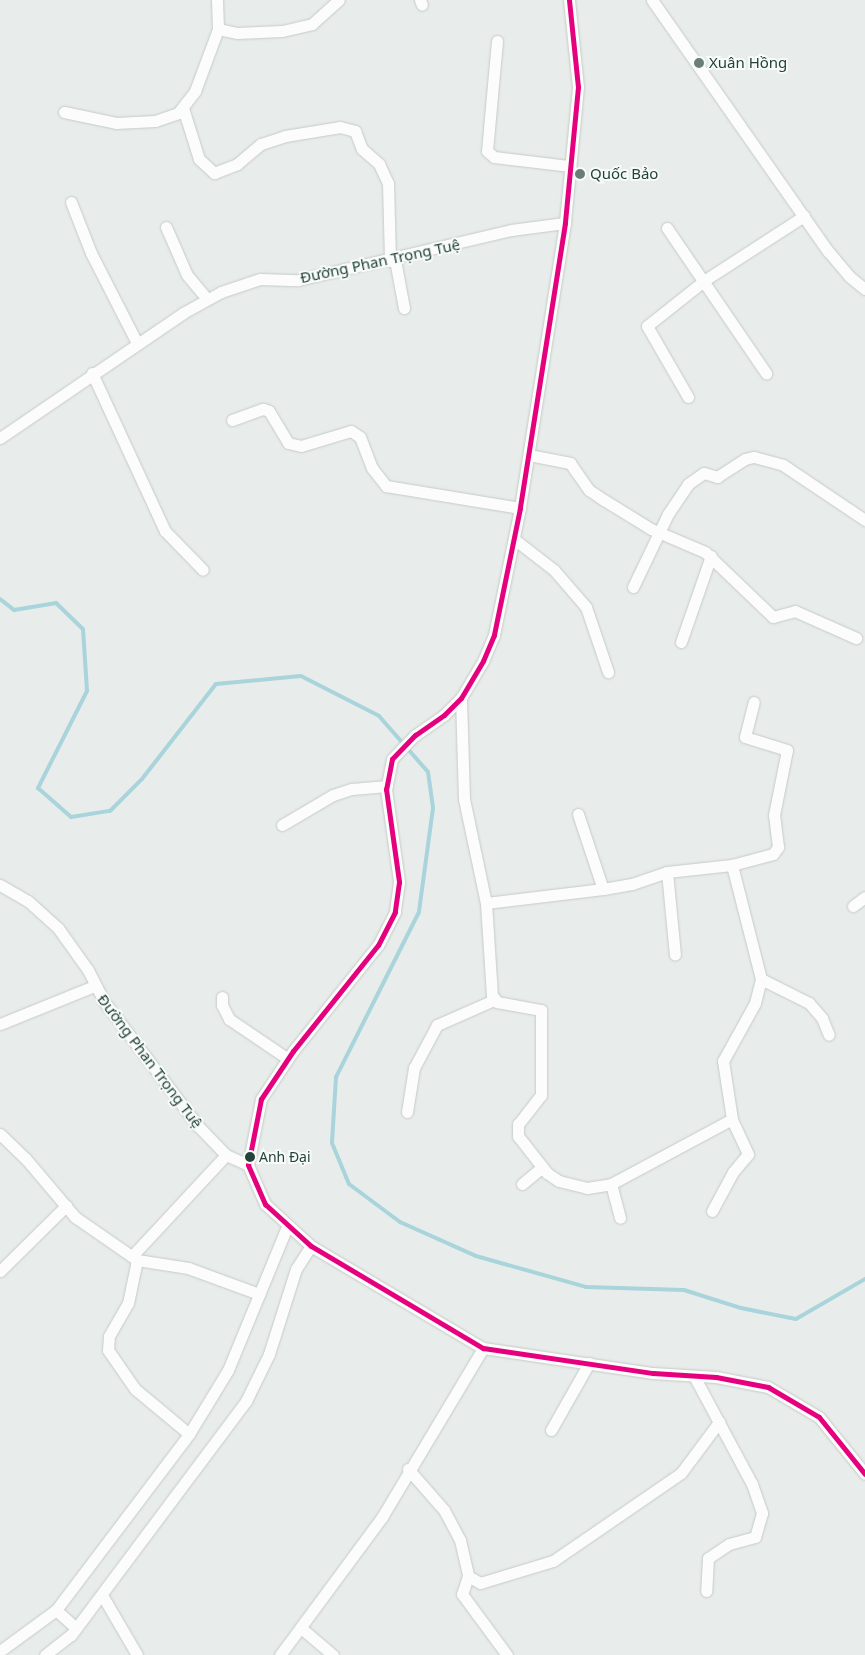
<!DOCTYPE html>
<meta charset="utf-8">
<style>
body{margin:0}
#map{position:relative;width:865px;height:1655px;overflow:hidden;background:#e8edeb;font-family:"Noto Sans",sans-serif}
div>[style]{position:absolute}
.stream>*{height:4px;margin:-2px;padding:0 2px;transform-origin:2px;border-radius:2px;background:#a9d4db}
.roads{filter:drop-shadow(0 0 1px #c5cac8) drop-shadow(0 0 1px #c5cac8)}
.minor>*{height:11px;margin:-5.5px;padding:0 5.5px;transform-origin:5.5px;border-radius:5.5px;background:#fcfcfc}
.bus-1>*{height:5px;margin:-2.5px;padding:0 2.5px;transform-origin:2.5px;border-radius:2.5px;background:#e5007d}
.dots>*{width:14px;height:14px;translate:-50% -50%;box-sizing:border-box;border:2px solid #f7fbf9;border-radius:50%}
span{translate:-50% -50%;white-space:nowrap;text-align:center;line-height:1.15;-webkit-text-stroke:4px #f7fbf9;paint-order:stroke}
.bus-label{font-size:14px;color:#24423a}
.left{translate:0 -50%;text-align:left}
.poi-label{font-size:15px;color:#24423a}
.street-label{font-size:15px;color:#24423a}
</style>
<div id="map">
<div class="stream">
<i style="left:0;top:599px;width:18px;rotate:38deg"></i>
<i style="left:14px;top:610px;width:43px;rotate:-9.5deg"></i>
<i style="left:56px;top:603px;width:37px;rotate:44deg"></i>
<i style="left:83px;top:629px;width:62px;rotate:86.3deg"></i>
<i style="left:87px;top:691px;width:109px;rotate:116.8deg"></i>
<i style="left:38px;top:788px;width:44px;rotate:41.3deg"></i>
<i style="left:71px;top:817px;width:39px;rotate:-9deg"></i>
<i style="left:110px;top:811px;width:45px;rotate:-45deg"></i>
<i style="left:142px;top:779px;width:120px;rotate:-52.1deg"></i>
<i style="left:216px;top:684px;width:85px;rotate:-5.4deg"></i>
<i style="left:301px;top:676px;width:88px;rotate:27.1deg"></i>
<i style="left:379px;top:716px;width:74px;rotate:48.8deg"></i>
<i style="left:428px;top:772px;width:36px;rotate:82deg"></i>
<i style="left:433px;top:808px;width:105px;rotate:97.7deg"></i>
<i style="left:419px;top:912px;width:185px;rotate:116.7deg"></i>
<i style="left:336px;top:1077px;width:66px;rotate:93.5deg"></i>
<i style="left:332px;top:1143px;width:44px;rotate:67.5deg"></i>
<i style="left:349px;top:1184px;width:64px;rotate:36.7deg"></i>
<i style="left:400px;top:1222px;width:83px;rotate:24.1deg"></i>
<i style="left:476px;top:1256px;width:114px;rotate:15.7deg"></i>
<i style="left:586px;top:1287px;width:98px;rotate:1.8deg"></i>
<i style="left:684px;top:1290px;width:60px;rotate:17.5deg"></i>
<i style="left:741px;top:1308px;width:56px;rotate:11.3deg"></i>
<i style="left:796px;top:1319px;width:80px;rotate:-30.1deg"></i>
</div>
<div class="roads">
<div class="minor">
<i style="left:217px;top:0;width:29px;rotate:88deg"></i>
<i style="left:420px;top:0;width:5px;rotate:68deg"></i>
<i style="left:569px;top:0;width:87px;rotate:84.1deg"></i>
<i style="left:578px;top:87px;width:137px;rotate:95.5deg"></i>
<i style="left:565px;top:223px;width:289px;rotate:99deg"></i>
<i style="left:520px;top:508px;width:130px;rotate:101.6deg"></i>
<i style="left:494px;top:635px;width:28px;rotate:113deg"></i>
<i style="left:483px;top:661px;width:43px;rotate:120.7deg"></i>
<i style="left:461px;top:698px;width:24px;rotate:135deg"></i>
<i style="left:444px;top:715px;width:35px;rotate:145deg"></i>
<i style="left:415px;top:735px;width:33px;rotate:134deg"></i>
<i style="left:392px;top:759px;width:31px;rotate:101deg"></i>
<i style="left:386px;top:789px;width:94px;rotate:82deg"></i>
<i style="left:399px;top:882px;width:30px;rotate:98deg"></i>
<i style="left:395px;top:912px;width:37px;rotate:117deg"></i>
<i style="left:378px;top:945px;width:136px;rotate:128.7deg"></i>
<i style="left:293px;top:1051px;width:58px;rotate:123.7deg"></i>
<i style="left:261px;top:1099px;width:67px;rotate:101.1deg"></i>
<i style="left:248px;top:1165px;width:43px;rotate:66.4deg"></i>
<i style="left:265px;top:1204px;width:62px;rotate:42.4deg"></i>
<i style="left:311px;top:1246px;width:200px;rotate:30.7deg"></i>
<i style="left:483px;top:1348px;width:172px;rotate:8.4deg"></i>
<i style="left:653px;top:1373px;width:63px;rotate:3.6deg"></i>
<i style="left:716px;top:1377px;width:53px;rotate:10.9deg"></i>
<i style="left:768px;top:1387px;width:59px;rotate:30.5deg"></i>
<i style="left:819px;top:1417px;width:73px;rotate:51.1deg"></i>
<i style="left:652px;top:0;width:307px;rotate:55deg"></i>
<i style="left:828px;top:251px;width:34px;rotate:50deg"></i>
<i style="left:850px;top:277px;width:19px;rotate:39deg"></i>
<i style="left:497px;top:41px;width:110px;rotate:95.2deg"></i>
<i style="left:487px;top:151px;width:9px;rotate:41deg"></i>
<i style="left:494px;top:157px;width:77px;rotate:6.8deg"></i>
<i style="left:183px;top:108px;width:53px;rotate:72.6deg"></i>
<i style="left:199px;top:159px;width:21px;rotate:43deg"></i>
<i style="left:214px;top:173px;width:25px;rotate:-21deg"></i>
<i style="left:237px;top:164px;width:31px;rotate:-40deg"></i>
<i style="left:261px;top:144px;width:25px;rotate:-18deg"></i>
<i style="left:285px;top:136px;width:56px;rotate:-9.3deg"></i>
<i style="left:340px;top:127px;width:16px;rotate:15deg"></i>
<i style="left:355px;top:131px;width:19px;rotate:69deg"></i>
<i style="left:362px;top:149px;width:23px;rotate:41deg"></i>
<i style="left:379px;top:164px;width:21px;rotate:65deg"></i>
<i style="left:388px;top:183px;width:78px;rotate:88.5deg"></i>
<i style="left:64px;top:112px;width:53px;rotate:11.9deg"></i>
<i style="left:116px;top:123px;width:39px;rotate:-3deg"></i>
<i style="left:155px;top:121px;width:24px;rotate:-19deg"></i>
<i style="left:178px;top:113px;width:28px;rotate:-52deg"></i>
<i style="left:195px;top:91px;width:66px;rotate:-69.6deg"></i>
<i style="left:218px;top:29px;width:19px;rotate:12deg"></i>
<i style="left:237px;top:33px;width:45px;rotate:-2.5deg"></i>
<i style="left:282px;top:31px;width:31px;rotate:-13deg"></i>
<i style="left:312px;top:24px;width:36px;rotate:-42deg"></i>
<i style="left:71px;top:202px;width:55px;rotate:68.6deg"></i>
<i style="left:91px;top:253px;width:101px;rotate:62.9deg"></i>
<i style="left:166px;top:227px;width:52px;rotate:66.4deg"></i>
<i style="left:187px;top:275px;width:31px;rotate:50deg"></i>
<i style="left:667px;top:228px;width:176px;rotate:55.7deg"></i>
<i style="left:395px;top:260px;width:49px;rotate:79.4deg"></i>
<i style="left:92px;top:373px;width:174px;rotate:65.2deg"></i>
<i style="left:165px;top:531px;width:54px;rotate:45.7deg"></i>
<i style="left:688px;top:397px;width:82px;rotate:-120deg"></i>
<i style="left:647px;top:326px;width:74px;rotate:-38.4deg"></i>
<i style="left:705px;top:280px;width:118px;rotate:-32.9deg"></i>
<i style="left:232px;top:420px;width:33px;rotate:-20deg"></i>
<i style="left:263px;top:409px;width:6px;rotate:18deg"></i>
<i style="left:269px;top:411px;width:37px;rotate:59deg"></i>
<i style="left:288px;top:443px;width:13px;rotate:13deg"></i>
<i style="left:301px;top:446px;width:52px;rotate:-16.7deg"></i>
<i style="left:351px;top:431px;width:11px;rotate:34deg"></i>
<i style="left:360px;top:437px;width:33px;rotate:69deg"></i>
<i style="left:372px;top:468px;width:23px;rotate:52deg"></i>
<i style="left:386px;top:486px;width:136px;rotate:9.3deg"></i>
<i style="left:0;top:438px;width:222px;rotate:-34.3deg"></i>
<i style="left:183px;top:313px;width:43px;rotate:-28.9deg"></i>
<i style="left:221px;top:292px;width:41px;rotate:-18.4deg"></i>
<i style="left:260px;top:279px;width:38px;rotate:2deg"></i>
<i style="left:298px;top:280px;width:219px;rotate:-13.2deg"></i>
<i style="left:511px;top:230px;width:54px;rotate:-7.4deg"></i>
<i style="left:529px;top:455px;width:42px;rotate:11deg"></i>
<i style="left:570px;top:463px;width:33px;rotate:55deg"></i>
<i style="left:589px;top:490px;width:18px;rotate:34deg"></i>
<i style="left:604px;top:500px;width:55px;rotate:31.7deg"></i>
<i style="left:651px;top:529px;width:59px;rotate:23.1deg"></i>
<i style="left:705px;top:552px;width:94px;rotate:43.7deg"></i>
<i style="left:773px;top:617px;width:23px;rotate:-15deg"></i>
<i style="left:795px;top:611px;width:67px;rotate:23.9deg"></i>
<i style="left:514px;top:539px;width:51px;rotate:37.8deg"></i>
<i style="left:554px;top:570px;width:49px;rotate:49.1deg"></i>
<i style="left:586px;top:607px;width:69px;rotate:71.3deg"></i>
<i style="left:633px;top:587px;width:81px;rotate:-64.4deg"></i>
<i style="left:668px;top:514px;width:36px;rotate:-56deg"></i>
<i style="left:688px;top:484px;width:19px;rotate:-35deg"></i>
<i style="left:704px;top:473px;width:14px;rotate:17deg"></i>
<i style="left:717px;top:477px;width:33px;rotate:-33deg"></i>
<i style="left:745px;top:459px;width:9px;rotate:-13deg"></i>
<i style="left:754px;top:457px;width:30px;rotate:15deg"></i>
<i style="left:783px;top:465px;width:99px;rotate:33.9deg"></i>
<i style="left:681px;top:642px;width:91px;rotate:-70.8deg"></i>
<i style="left:461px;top:698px;width:101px;rotate:88.3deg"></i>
<i style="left:464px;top:799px;width:106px;rotate:78.1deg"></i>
<i style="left:486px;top:903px;width:92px;rotate:86.3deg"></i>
<i style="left:492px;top:995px;width:9px;rotate:54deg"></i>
<i style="left:497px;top:1002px;width:45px;rotate:10.3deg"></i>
<i style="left:541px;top:1010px;width:85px;rotate:90deg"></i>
<i style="left:541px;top:1095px;width:37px;rotate:128deg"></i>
<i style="left:518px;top:1124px;width:12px;rotate:90deg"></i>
<i style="left:518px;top:1136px;width:47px;rotate:51.9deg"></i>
<i style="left:547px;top:1173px;width:14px;rotate:34deg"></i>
<i style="left:559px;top:1181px;width:29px;rotate:14deg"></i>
<i style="left:587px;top:1188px;width:24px;rotate:-9deg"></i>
<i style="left:611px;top:1184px;width:137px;rotate:-28.2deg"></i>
<i style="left:578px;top:814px;width:79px;rotate:71.6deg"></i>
<i style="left:282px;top:825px;width:59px;rotate:-30.5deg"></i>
<i style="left:333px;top:795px;width:20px;rotate:-18deg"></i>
<i style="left:352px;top:789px;width:35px;rotate:-5deg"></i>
<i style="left:667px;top:872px;width:83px;rotate:84.5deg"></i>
<i style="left:0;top:885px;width:32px;rotate:30deg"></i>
<i style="left:28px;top:901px;width:40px;rotate:42deg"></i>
<i style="left:58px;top:928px;width:52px;rotate:54.5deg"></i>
<i style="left:88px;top:970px;width:34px;rotate:63deg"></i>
<i style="left:103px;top:1000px;width:158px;rotate:53deg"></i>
<i style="left:198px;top:1126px;width:40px;rotate:46deg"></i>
<i style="left:226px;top:1155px;width:24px;rotate:24deg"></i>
<i style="left:486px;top:903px;width:118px;rotate:-6.8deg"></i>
<i style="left:603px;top:889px;width:29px;rotate:-10deg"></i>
<i style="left:632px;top:884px;width:37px;rotate:-19deg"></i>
<i style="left:667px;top:872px;width:65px;rotate:-6.1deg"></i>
<i style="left:732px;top:865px;width:42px;rotate:-15deg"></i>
<i style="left:773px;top:854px;width:9px;rotate:-54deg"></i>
<i style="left:778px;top:847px;width:32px;rotate:-97deg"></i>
<i style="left:774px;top:815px;width:66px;rotate:-78.7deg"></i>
<i style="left:787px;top:750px;width:44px;rotate:-162.8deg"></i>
<i style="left:745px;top:737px;width:36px;rotate:-76deg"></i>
<i style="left:853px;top:906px;width:15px;rotate:-37deg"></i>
<i style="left:761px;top:979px;width:54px;rotate:26.6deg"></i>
<i style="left:809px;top:1003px;width:20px;rotate:49deg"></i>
<i style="left:822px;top:1018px;width:18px;rotate:68deg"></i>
<i style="left:222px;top:997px;width:8px;rotate:90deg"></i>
<i style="left:222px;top:1005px;width:16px;rotate:63deg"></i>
<i style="left:229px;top:1019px;width:71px;rotate:34.1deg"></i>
<i style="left:0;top:1024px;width:101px;rotate:-22deg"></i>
<i style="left:407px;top:1112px;width:45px;rotate:-81deg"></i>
<i style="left:414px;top:1068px;width:49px;rotate:-61.9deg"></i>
<i style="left:437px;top:1025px;width:62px;rotate:-23.7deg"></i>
<i style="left:0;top:1134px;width:36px;rotate:44deg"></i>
<i style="left:26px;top:1159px;width:76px;rotate:49.8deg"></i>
<i style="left:75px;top:1217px;width:75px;rotate:34.7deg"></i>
<i style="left:137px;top:1260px;width:52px;rotate:8.9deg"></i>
<i style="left:188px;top:1268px;width:76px;rotate:20.1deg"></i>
<i style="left:522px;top:1184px;width:26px;rotate:-40deg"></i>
<i style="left:611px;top:1184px;width:35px;rotate:75deg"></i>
<i style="left:712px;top:1211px;width:44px;rotate:-61.7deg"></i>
<i style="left:733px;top:1172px;width:23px;rotate:-50deg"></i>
<i style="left:748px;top:1154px;width:38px;rotate:-115deg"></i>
<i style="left:732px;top:1119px;width:59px;rotate:-98.8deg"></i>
<i style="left:723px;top:1061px;width:66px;rotate:-61.1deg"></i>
<i style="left:755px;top:1003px;width:25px;rotate:-76deg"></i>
<i style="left:761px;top:979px;width:118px;rotate:-104.3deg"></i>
<i style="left:132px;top:1256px;width:138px;rotate:-47.1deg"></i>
<i style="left:137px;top:1260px;width:44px;rotate:101.8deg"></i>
<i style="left:128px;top:1303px;width:38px;rotate:120deg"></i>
<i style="left:109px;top:1336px;width:14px;rotate:94deg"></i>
<i style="left:108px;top:1350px;width:47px;rotate:55.3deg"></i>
<i style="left:135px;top:1389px;width:70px;rotate:39.8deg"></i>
<i style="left:0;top:1271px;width:93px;rotate:-44.6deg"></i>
<i style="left:694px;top:1376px;width:123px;rotate:61.8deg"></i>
<i style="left:752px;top:1484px;width:31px;rotate:71deg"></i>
<i style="left:762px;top:1513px;width:25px;rotate:106deg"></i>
<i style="left:755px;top:1537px;width:27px;rotate:165deg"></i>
<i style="left:729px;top:1544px;width:25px;rotate:146deg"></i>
<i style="left:708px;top:1558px;width:33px;rotate:93deg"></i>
<i style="left:551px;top:1430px;width:77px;rotate:-60.4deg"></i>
<i style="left:408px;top:1469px;width:55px;rotate:48.7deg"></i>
<i style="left:444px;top:1510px;width:34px;rotate:62deg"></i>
<i style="left:460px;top:1540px;width:37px;rotate:77deg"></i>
<i style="left:468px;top:1576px;width:19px;rotate:108deg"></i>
<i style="left:462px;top:1594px;width:76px;rotate:53.6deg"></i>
<i style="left:468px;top:1576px;width:14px;rotate:30deg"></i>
<i style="left:480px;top:1583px;width:76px;rotate:-16.8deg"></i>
<i style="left:553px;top:1561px;width:155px;rotate:-34.5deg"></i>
<i style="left:681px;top:1473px;width:64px;rotate:-53.3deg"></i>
<i style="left:102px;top:1595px;width:69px;rotate:59.7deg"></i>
<i style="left:56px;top:1610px;width:27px;rotate:42deg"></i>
<i style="left:301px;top:1628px;width:42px;rotate:40.2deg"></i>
<i style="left:0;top:1651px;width:69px;rotate:-36.2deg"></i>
<i style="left:56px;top:1610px;width:221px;rotate:-52.9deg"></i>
<i style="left:189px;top:1434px;width:75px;rotate:-58.6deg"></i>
<i style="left:228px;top:1370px;width:155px;rotate:-67.6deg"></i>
<i style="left:45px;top:1655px;width:33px;rotate:-38deg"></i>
<i style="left:71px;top:1635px;width:292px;rotate:-53.2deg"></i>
<i style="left:246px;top:1401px;width:52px;rotate:-63.9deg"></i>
<i style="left:269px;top:1354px;width:89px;rotate:-72.4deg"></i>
<i style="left:296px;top:1269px;width:27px;rotate:-57deg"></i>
<i style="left:280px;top:1655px;width:172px;rotate:-53.5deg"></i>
<i style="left:382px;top:1517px;width:197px;rotate:-59.1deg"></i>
</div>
</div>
<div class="bus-1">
<i style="left:569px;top:0;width:87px;rotate:84.1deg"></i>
<i style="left:578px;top:87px;width:137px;rotate:95.5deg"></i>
<i style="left:565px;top:223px;width:289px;rotate:99deg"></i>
<i style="left:520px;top:508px;width:130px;rotate:101.6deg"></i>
<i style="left:494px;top:635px;width:28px;rotate:113deg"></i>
<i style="left:483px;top:661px;width:43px;rotate:120.7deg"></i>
<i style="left:461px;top:698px;width:24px;rotate:135deg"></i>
<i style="left:444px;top:715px;width:35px;rotate:145deg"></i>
<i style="left:415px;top:735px;width:33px;rotate:134deg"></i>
<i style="left:392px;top:759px;width:31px;rotate:101deg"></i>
<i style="left:386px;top:789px;width:94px;rotate:82deg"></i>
<i style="left:399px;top:882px;width:30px;rotate:98deg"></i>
<i style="left:395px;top:912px;width:37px;rotate:117deg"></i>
<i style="left:378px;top:945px;width:136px;rotate:128.7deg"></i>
<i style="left:293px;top:1051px;width:58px;rotate:123.7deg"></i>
<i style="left:261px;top:1099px;width:67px;rotate:101.1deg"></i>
<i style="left:248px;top:1165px;width:43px;rotate:66.4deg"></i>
<i style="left:265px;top:1204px;width:62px;rotate:42.4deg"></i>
<i style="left:311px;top:1246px;width:200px;rotate:30.7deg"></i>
<i style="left:483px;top:1348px;width:172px;rotate:8.4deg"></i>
<i style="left:653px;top:1373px;width:63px;rotate:3.6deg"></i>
<i style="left:716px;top:1377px;width:53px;rotate:10.9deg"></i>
<i style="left:768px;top:1387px;width:59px;rotate:30.5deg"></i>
<i style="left:819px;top:1417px;width:73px;rotate:51.1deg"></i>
</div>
<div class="dots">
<i style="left:699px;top:63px;background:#697e78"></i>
<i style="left:580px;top:174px;background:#697e78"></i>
<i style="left:250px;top:1157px;background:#24423a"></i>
</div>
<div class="bus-label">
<span class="left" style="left:259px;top:1157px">Anh Đại</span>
</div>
<div class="poi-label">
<span class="left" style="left:709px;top:63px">Xuân Hồng</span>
<span class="left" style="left:590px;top:174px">Quốc Bảo</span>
</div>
<div class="street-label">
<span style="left:380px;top:261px;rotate:-12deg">Đường Phan Trọng Tuệ</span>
<span style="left:150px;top:1061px;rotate:53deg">Đường Phan Trọng Tuệ</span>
</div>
</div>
